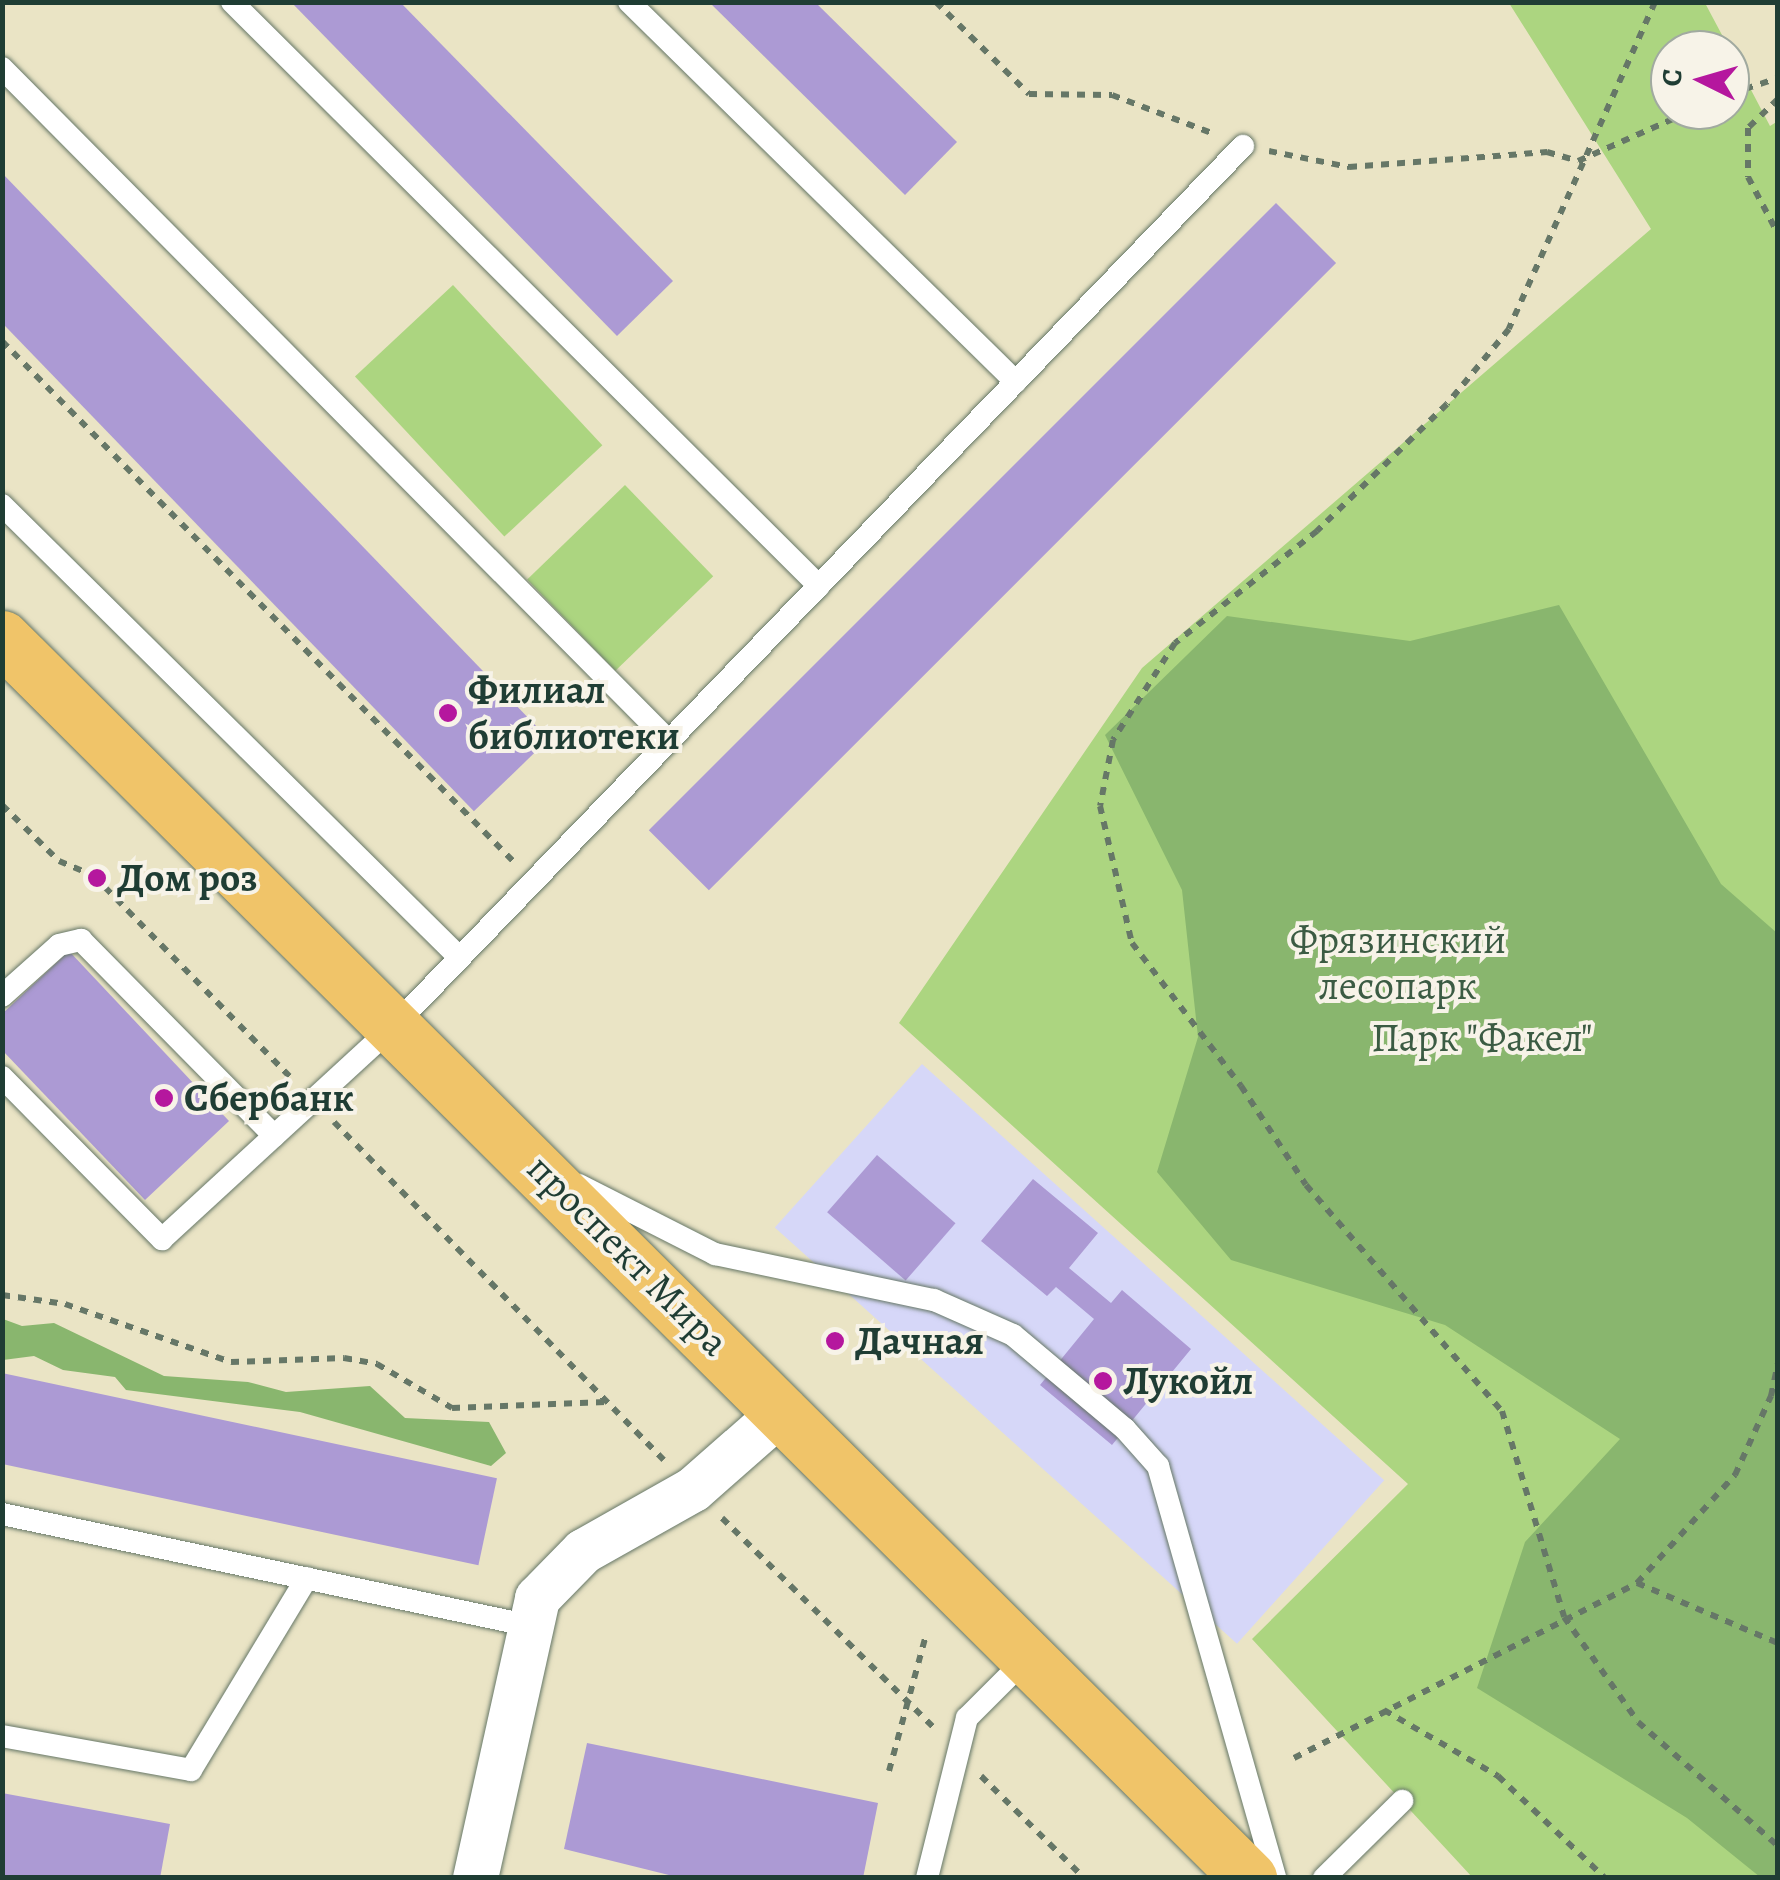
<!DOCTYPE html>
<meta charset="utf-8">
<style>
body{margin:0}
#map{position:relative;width:1780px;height:1880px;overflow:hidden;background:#eae4c5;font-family:Alegreya,serif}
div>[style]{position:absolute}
.built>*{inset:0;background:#d6d7f8;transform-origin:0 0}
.green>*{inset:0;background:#acd580;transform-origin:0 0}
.forest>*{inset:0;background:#89b66e}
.building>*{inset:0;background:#ac9ad4;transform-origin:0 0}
.path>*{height:6px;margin-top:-3px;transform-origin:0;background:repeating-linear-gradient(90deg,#667767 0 8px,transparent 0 16px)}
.roads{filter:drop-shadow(0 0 2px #667767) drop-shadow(0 0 2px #667767)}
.service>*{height:22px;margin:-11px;padding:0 11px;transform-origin:11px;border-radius:11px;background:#fff}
.minor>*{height:45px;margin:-22.5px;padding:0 22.5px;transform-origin:22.5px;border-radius:22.5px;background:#fff}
.primary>*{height:55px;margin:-27.5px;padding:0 27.5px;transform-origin:27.5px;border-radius:27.5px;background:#f0c469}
.dots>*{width:28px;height:28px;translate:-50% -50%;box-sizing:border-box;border:5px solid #f7f3e8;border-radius:50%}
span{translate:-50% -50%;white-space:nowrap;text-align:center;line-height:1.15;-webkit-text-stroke:8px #f7f3e8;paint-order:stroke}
.poi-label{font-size:40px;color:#1f3d34;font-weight:700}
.left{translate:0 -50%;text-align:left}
.park-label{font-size:40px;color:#3b5b43}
.street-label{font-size:40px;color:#1f3d34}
.frame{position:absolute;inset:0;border:5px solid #1f3d34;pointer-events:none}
.north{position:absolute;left:1650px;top:30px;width:100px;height:100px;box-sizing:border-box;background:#f7f3e8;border:2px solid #a1aaa0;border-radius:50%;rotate:275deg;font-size:28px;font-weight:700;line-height:40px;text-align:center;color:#1f3d34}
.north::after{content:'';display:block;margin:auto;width:35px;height:45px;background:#b5179e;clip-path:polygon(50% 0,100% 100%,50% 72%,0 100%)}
</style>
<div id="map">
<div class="built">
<i style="left:922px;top:1064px;width:622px;height:220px;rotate:42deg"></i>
</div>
<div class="green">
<i style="clip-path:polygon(1509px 3px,1705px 3px,1730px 50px,1670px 50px,1670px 110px,1730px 110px,1730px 50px,1770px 126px,1778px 121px,1777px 1877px,1472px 1877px,1252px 1639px,1408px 1484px,899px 1023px,1142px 668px,1651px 229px)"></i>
<i style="left:453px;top:285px;width:219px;height:134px;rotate:47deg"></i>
<i style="left:625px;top:485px;width:127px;height:136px;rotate:46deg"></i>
</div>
<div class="forest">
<i style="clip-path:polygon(1559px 605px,1721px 884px,1777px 933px,1777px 1877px,1760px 1877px,1687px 1818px,1477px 1688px,1525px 1542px,1620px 1439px,1445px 1325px,1231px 1260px,1157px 1172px,1198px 1037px,1182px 890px,1105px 735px,1227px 616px,1410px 641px)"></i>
<i style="clip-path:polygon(3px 1319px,22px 1326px,54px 1323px,164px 1376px,248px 1382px,286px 1392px,370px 1386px,405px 1418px,489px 1422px,506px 1453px,491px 1466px,300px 1412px,126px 1390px,115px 1377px,63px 1370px,34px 1356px,3px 1360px)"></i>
</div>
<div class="building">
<i style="clip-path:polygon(291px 2px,400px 2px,673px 281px,617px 336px)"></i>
<i style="clip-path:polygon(709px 2px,815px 2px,957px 142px,905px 195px)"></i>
<i style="left:2px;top:173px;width:787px;height:104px;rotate:46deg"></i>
<i style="left:1276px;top:203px;width:85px;height:887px;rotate:45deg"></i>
<i style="clip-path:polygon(69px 951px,229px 1121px,145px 1200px,2px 1050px,2px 1014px)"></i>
<i style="left:877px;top:1155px;width:104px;height:76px;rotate:41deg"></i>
<i style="clip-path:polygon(1033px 1179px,1098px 1233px,1069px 1268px,1111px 1303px,1122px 1290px,1191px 1349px,1112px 1445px,1040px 1385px,1094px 1319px,1056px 1287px,1047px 1296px,981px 1241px)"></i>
<i style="left:2px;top:1373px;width:506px;height:89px;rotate:12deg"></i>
<i style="clip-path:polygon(587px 1743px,878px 1803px,863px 1878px,681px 1878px,564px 1849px)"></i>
<i style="clip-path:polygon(2px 1793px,170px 1824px,160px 1878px,2px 1878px)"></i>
</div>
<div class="path">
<i style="left:936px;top:2px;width:131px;rotate:44.7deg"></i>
<i style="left:1029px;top:94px;width:83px;rotate:0.7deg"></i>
<i style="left:1112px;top:95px;width:109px;rotate:20.9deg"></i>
<i style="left:1655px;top:2px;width:358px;rotate:114.1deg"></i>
<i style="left:1509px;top:329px;width:97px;rotate:129.6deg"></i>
<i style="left:1447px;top:404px;width:182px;rotate:135.7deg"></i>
<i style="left:1317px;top:531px;width:181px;rotate:141.7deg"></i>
<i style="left:1175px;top:643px;width:115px;rotate:122.6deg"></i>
<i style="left:1113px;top:740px;width:67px;rotate:101.1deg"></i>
<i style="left:1100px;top:806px;width:141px;rotate:76.9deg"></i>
<i style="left:1132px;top:943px;width:180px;rotate:52.7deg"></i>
<i style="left:1241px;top:1086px;width:118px;rotate:56.7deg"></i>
<i style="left:1306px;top:1185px;width:299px;rotate:49.1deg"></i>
<i style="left:1502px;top:1411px;width:215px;rotate:73.2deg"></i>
<i style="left:1564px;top:1617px;width:128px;rotate:54.8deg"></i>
<i style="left:1638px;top:1722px;width:187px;rotate:41.5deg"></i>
<i style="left:1730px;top:94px;width:51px;rotate:-18.4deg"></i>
<i style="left:1778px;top:99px;width:42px;rotate:136deg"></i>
<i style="left:1748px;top:128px;width:49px;rotate:90deg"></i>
<i style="left:1748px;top:177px;width:64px;rotate:62.2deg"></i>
<i style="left:1269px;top:151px;width:82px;rotate:11.3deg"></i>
<i style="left:1349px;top:167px;width:199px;rotate:-4.3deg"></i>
<i style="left:1547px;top:152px;width:32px;rotate:16deg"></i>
<i style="left:1578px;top:161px;width:126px;rotate:-23.9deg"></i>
<i style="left:2px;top:341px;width:732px;rotate:45.5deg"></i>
<i style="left:2px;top:805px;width:80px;rotate:44.5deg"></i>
<i style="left:59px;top:861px;width:38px;rotate:23deg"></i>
<i style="left:94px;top:876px;width:286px;rotate:45.7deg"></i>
<i style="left:334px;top:1122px;width:472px;rotate:45.7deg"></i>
<i style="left:2px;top:1295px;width:64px;rotate:8.1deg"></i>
<i style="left:65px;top:1304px;width:176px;rotate:19.3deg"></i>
<i style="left:231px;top:1362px;width:113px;rotate:-2deg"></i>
<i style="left:344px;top:1358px;width:34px;rotate:10deg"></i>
<i style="left:377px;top:1364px;width:87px;rotate:30.4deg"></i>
<i style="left:452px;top:1408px;width:154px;rotate:-2.2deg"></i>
<i style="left:722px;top:1518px;width:298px;rotate:44.7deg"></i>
<i style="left:1637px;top:1583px;width:153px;rotate:23.1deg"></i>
<i style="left:1384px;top:1710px;width:132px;rotate:30.1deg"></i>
<i style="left:1498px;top:1776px;width:148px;rotate:43.6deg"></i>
<i style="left:1294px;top:1758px;width:385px;rotate:-27deg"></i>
<i style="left:1637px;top:1583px;width:146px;rotate:-47.8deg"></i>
<i style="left:1735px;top:1475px;width:87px;rotate:-65.5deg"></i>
<i style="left:1771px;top:1396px;width:34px;rotate:-78deg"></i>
<i style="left:889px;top:1771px;width:141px;rotate:-74.8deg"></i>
<i style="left:981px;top:1776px;width:145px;rotate:44.7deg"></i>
</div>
<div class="roads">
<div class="service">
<i style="left:232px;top:2px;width:828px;rotate:44.85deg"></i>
<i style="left:629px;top:2px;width:542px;rotate:44.48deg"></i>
<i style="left:2px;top:68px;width:948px;rotate:45.26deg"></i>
<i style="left:2px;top:505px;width:644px;rotate:44.69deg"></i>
<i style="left:2px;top:996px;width:76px;rotate:-41.8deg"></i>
<i style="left:59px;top:945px;width:23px;rotate:-13deg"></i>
<i style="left:81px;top:940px;width:275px;rotate:45.4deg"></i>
<i style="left:2px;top:1077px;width:228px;rotate:45.4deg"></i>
<i style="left:162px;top:1239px;width:315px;rotate:-42.6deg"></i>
<i style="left:394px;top:1026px;width:1223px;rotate:-46.03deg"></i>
<i style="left:579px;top:1185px;width:153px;rotate:26.9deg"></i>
<i style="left:715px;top:1254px;width:224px;rotate:11.9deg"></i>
<i style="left:934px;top:1300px;width:86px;rotate:23.9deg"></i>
<i style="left:1013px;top:1335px;width:146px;rotate:40deg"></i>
<i style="left:1125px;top:1429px;width:50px;rotate:48.3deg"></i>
<i style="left:1158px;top:1466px;width:428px;rotate:74.1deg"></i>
<i style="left:2px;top:1514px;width:541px;rotate:11.95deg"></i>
<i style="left:2px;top:1736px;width:192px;rotate:10.2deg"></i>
<i style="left:191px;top:1770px;width:224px;rotate:-58.9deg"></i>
<i style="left:927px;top:1878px;width:165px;rotate:-76deg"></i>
<i style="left:967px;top:1718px;width:88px;rotate:-45deg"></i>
<i style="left:1324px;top:1878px;width:110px;rotate:-44.6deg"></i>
</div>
<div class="minor">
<i style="left:475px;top:1878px;width:287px;rotate:-77.5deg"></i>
<i style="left:537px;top:1598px;width:66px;rotate:-45.6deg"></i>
<i style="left:583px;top:1551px;width:126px;rotate:-29.4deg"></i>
<i style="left:693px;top:1489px;width:121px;rotate:-41.3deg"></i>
</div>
<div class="primary">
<i style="left:2px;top:638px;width:1759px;rotate:44.84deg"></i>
</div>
</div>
<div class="dots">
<i style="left:448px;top:713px;background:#b5179e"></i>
<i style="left:97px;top:878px;background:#b5179e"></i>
<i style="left:164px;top:1098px;background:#b5179e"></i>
<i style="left:835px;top:1341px;background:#b5179e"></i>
<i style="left:1103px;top:1381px;background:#b5179e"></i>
</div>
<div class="poi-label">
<span class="left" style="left:468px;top:713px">Филиал<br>библиотеки</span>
<span class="left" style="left:117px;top:878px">Дом роз</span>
<span class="left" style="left:184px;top:1098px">Сбербанк</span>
<span class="left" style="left:855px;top:1341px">Дачная</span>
<span class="left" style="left:1123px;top:1381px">Лукойл</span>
</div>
<div class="park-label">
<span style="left:1398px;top:963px">Фрязинский<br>лесопарк</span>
<span style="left:1482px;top:1038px">Парк "Факел"</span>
</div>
<div class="street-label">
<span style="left:628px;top:1255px;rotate:45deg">проспект Мира</span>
</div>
<div class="frame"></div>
<div class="north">С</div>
</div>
